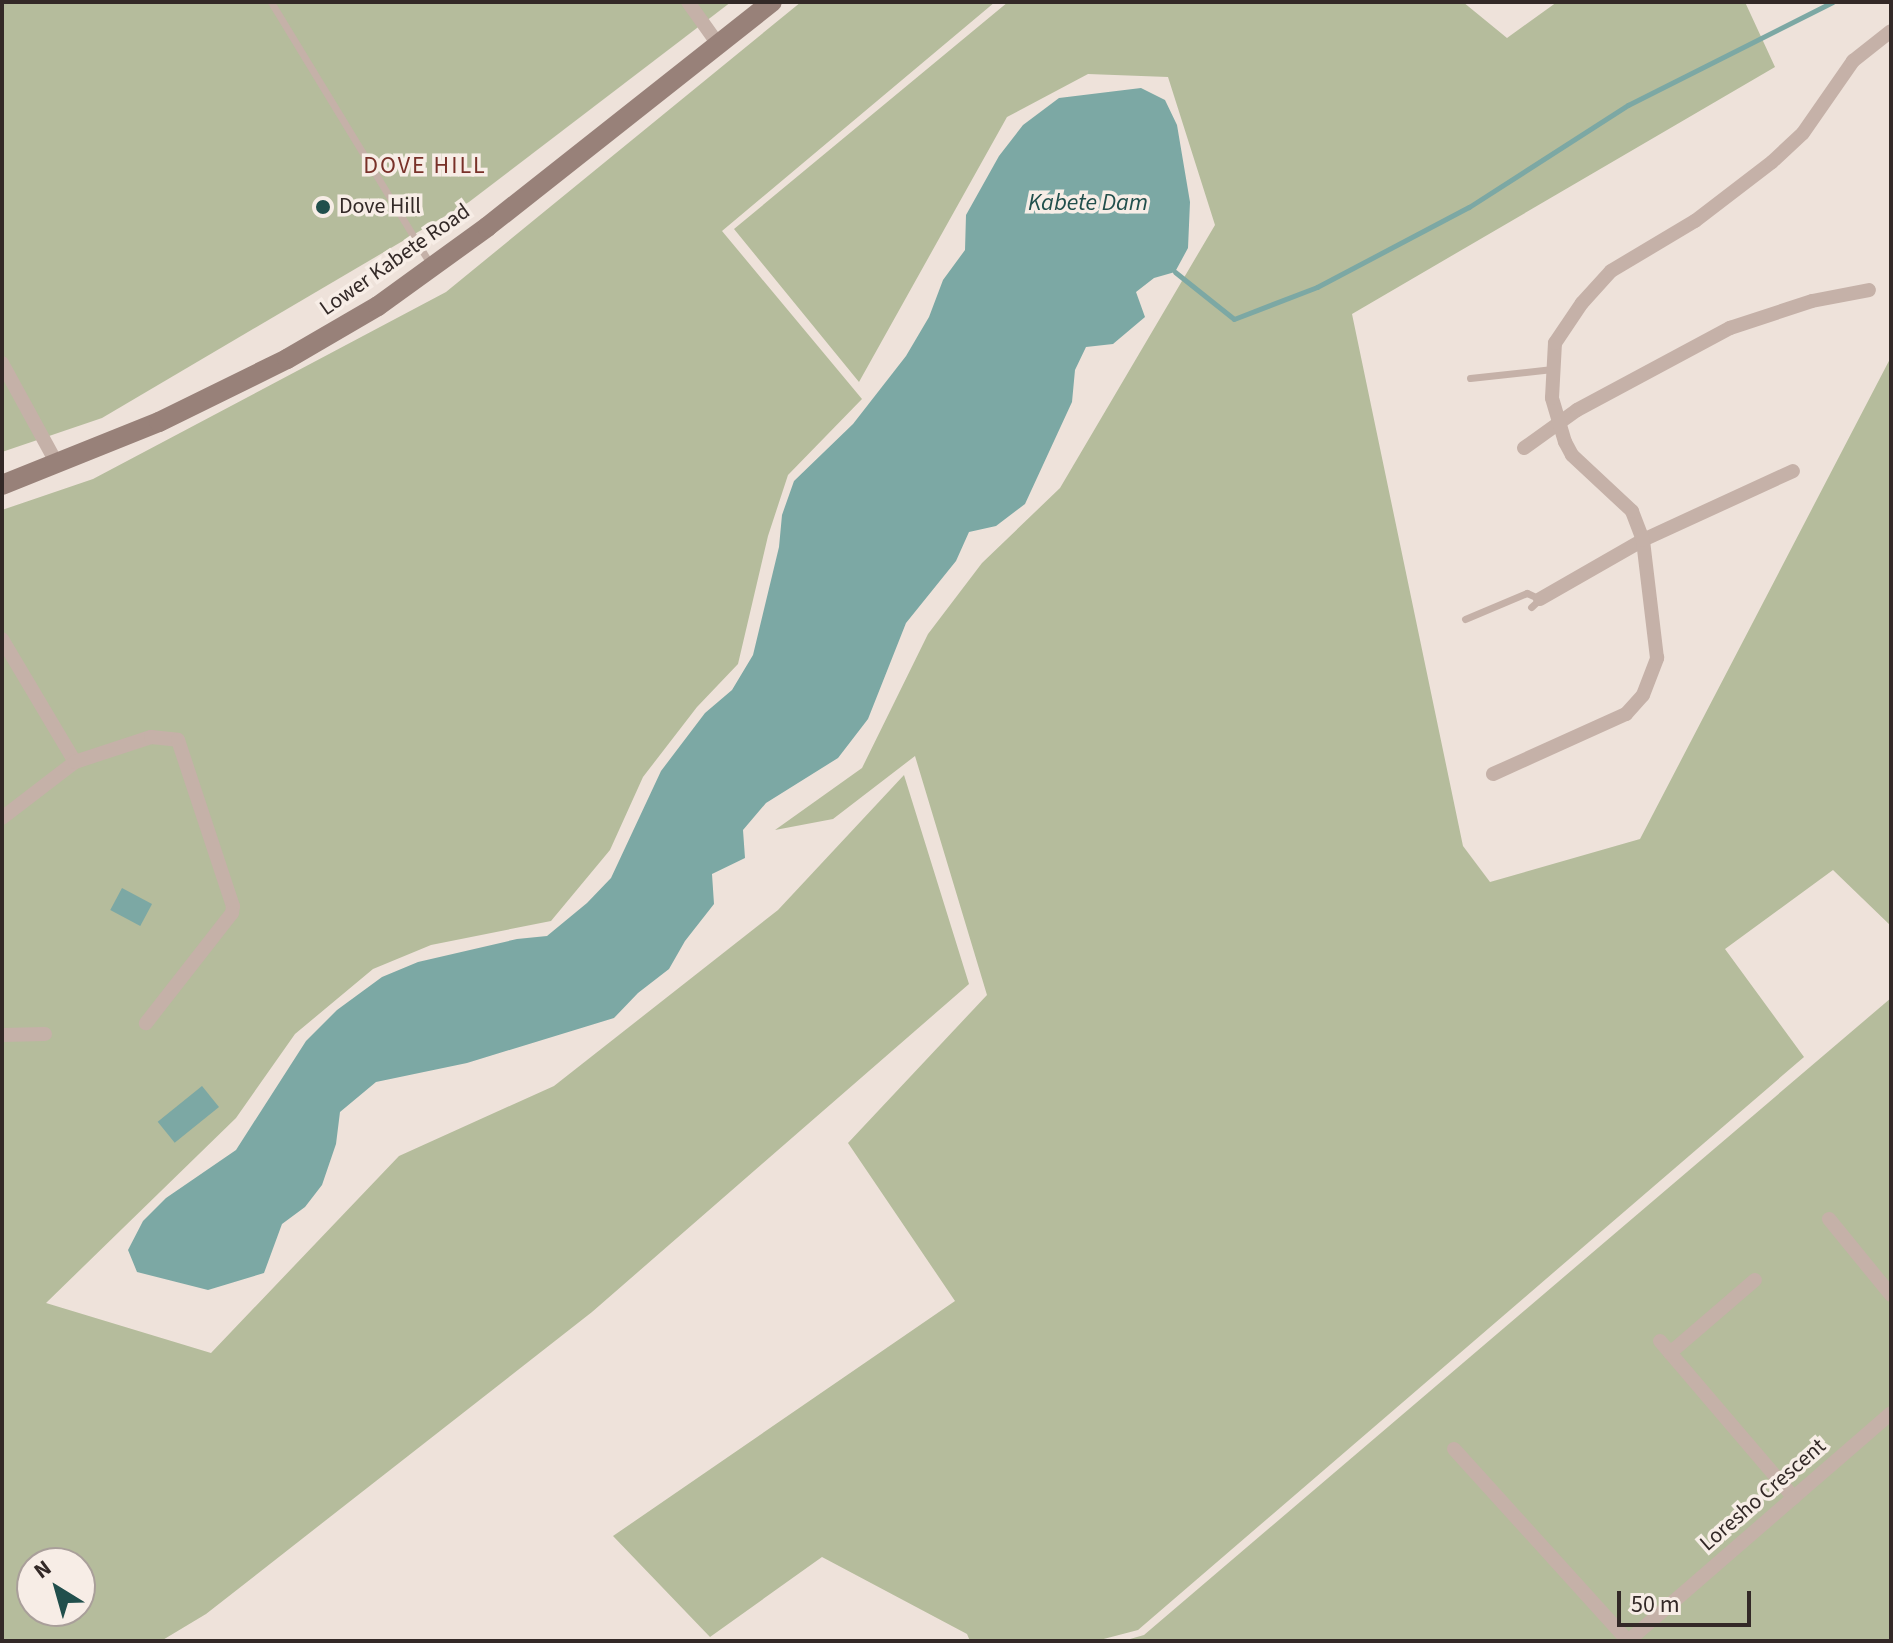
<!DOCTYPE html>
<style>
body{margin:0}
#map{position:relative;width:1893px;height:1643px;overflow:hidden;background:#eee2da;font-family:"Source Sans 3",sans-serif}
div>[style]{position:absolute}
.green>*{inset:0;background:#b5bc9c}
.water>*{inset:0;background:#7ca8a4;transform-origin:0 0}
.stream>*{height:5px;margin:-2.5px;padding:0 2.5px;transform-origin:2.5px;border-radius:2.5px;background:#7ca8a4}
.service>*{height:7px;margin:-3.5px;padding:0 3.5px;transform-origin:3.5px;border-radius:3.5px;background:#c5b1a8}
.minor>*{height:14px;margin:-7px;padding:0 7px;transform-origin:7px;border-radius:7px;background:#c5b1a8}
.secondary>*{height:20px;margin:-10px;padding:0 10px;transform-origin:10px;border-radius:10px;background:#988179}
.dots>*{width:22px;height:22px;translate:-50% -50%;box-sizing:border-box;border:4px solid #f7ede6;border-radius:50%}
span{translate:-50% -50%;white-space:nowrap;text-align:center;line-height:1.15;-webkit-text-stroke:7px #f7ede6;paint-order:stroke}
.poi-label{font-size:22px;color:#332927}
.left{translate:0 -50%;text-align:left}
.street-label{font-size:22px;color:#332927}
.neighbourhood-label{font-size:24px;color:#793129;letter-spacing:2px}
.water-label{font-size:24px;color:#214f4c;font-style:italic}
.frame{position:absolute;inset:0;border:4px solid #332927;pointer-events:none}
.north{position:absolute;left:16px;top:1547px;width:80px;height:80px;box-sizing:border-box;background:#f7ede6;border:2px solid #a99f9a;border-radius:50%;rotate:323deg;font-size:22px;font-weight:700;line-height:32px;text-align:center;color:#332927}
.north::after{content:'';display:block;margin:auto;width:28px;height:36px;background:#214f4c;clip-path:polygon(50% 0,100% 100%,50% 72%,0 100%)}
.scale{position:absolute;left:1617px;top:1591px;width:134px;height:36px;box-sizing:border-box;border:4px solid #332927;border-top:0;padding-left:10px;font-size:24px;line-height:28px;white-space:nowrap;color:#332927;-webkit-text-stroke:6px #f7ede6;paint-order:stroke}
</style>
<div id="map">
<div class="green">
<i style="clip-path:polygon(2px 2px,731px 2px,469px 202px,102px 418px,2px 452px)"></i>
<i style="clip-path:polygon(evenodd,801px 2px,995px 2px,722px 231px,862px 399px,788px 475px,768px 536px,738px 664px,697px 707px,643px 777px,610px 850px,551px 921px,431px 945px,373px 969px,295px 1034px,236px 1118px,46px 1303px,211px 1353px,399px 1156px,554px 1086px,778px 910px,904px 775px,969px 984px,592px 1312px,206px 1614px,161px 1641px,2px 1641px,2px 510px,93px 479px,446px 292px,801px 2px,32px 1563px,80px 1563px,80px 1611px,32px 1611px,32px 1563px)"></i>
<i style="clip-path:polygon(1008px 2px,1463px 2px,1507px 38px,1557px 2px,1745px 2px,1775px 67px,1352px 314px,1463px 846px,1490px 882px,1640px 839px,1891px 357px,1891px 926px,1833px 870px,1725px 949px,1804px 1057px,1138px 1630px,1096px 1641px,970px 1641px,967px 1634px,822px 1557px,710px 1637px,613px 1536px,955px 1301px,848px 1143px,987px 995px,915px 756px,833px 819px,775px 830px,862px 768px,928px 634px,982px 563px,1060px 488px,1215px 225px,1168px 77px,1088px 74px,1007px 117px,859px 382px,734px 229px)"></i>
<i style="clip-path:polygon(1891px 998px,1891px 1641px,1123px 1641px,1144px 1635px)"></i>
</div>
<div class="water">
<i style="clip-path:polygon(1141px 88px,1165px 100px,1177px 125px,1190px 202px,1188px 248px,1175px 272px,1154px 278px,1136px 292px,1145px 317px,1113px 344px,1086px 347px,1075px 370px,1072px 402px,1025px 504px,996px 526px,969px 532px,956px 561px,906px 623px,868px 719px,838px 758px,766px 803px,743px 830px,745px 858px,712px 874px,714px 904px,685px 941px,669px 969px,638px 993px,614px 1018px,467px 1063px,376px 1082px,340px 1112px,336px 1144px,322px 1185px,305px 1207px,282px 1224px,264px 1273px,208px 1290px,137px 1272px,128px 1250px,143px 1221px,166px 1198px,236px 1150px,306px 1041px,337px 1010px,382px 977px,418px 962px,517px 939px,547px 936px,587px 903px,611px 878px,661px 771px,705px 713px,732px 690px,753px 655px,779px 547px,782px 515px,794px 481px,853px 424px,906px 356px,929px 317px,943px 280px,965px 250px,966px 215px,999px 156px,1023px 125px,1059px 98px)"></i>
<i style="left:122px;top:888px;width:34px;height:25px;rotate:28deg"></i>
<i style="left:202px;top:1086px;width:27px;height:57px;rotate:51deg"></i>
</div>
<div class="stream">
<i style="left:1175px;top:272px;width:75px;rotate:38.5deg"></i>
<i style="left:1234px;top:319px;width:89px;rotate:-21.1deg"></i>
<i style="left:1317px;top:287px;width:172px;rotate:-27.8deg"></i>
<i style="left:1469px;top:207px;width:189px;rotate:-32.7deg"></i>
<i style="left:1628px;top:105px;width:229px;rotate:-26.7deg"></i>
</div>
<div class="service">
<i style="left:271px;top:2px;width:310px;rotate:58.7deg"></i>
<i style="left:1470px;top:378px;width:83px;rotate:-6.2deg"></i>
<i style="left:1465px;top:619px;width:67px;rotate:-22.8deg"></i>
<i style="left:1527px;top:593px;width:14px;rotate:25deg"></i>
<i style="left:1540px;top:599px;width:12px;rotate:138deg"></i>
</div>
<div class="minor">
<i style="left:688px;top:2px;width:52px;rotate:54.5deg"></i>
<i style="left:2px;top:363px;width:115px;rotate:61.4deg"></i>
<i style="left:1524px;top:448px;width:65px;rotate:-35.6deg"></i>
<i style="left:1577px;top:410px;width:174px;rotate:-28.2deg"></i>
<i style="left:1730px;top:328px;width:86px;rotate:-18.2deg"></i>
<i style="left:1812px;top:301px;width:58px;rotate:-10.9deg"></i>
<i style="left:1540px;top:599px;width:119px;rotate:-29.8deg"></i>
<i style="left:1643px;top:540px;width:165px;rotate:-24.7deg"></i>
<i style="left:2px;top:639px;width:143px;rotate:59.3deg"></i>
<i style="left:1493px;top:774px;width:146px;rotate:-24.3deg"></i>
<i style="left:1626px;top:714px;width:25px;rotate:-48deg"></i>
<i style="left:1643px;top:695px;width:40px;rotate:-69deg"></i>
<i style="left:1657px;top:658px;width:119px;rotate:-96.8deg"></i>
<i style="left:1643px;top:540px;width:31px;rotate:-111deg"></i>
<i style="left:1632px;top:511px;width:82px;rotate:-137deg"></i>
<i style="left:1572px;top:455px;width:15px;rotate:-118deg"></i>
<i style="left:1565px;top:442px;width:46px;rotate:-106.5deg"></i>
<i style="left:1552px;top:398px;width:55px;rotate:-86.9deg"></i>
<i style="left:1555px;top:343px;width:48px;rotate:-56deg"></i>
<i style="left:1582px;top:303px;width:43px;rotate:-47.8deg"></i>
<i style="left:1611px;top:271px;width:98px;rotate:-30.8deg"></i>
<i style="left:1695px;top:221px;width:97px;rotate:-37.5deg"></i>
<i style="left:1772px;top:162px;width:42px;rotate:-43.1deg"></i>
<i style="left:1803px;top:133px;width:88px;rotate:-55.2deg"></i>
<i style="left:1853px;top:61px;width:48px;rotate:-38.3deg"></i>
<i style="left:2px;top:818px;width:92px;rotate:-37.5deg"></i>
<i style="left:75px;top:762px;width:80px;rotate:-18.2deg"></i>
<i style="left:151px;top:737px;width:27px;rotate:6deg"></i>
<i style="left:178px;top:740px;width:175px;rotate:71.7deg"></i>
<i style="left:233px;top:906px;width:7px;rotate:98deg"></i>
<i style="left:232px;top:913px;width:140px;rotate:128deg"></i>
<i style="left:2px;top:1035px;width:43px;rotate:-1.3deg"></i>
<i style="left:1829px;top:1219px;width:98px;rotate:50.8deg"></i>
<i style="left:1660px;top:1341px;width:206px;rotate:49.5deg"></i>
<i style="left:1670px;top:1353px;width:112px;rotate:-40.7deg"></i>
<i style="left:1454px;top:1449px;width:259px;rotate:47.8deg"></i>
<i style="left:1628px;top:1641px;width:348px;rotate:-40.9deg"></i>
</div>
<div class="secondary">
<i style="left:2px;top:485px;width:169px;rotate:-21.9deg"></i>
<i style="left:159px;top:422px;width:143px;rotate:-26.2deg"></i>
<i style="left:287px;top:359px;width:105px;rotate:-30.2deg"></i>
<i style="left:378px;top:306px;width:135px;rotate:-35.9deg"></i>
<i style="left:487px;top:227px;width:363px;rotate:-38.3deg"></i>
</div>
<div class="dots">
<i style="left:323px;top:207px;background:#214f4c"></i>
</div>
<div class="poi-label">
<span class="left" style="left:339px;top:207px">Dove Hill</span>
</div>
<div class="street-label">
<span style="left:395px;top:260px;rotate:-35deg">Lower Kabete Road</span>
<span style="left:1763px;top:1495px;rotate:-41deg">Loresho Crescent</span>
</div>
<div class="neighbourhood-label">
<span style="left:425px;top:166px">DOVE HILL</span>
</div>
<div class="water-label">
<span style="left:1088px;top:203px">Kabete Dam</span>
</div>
<div class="frame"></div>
<div class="north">N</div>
<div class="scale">50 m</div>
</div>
